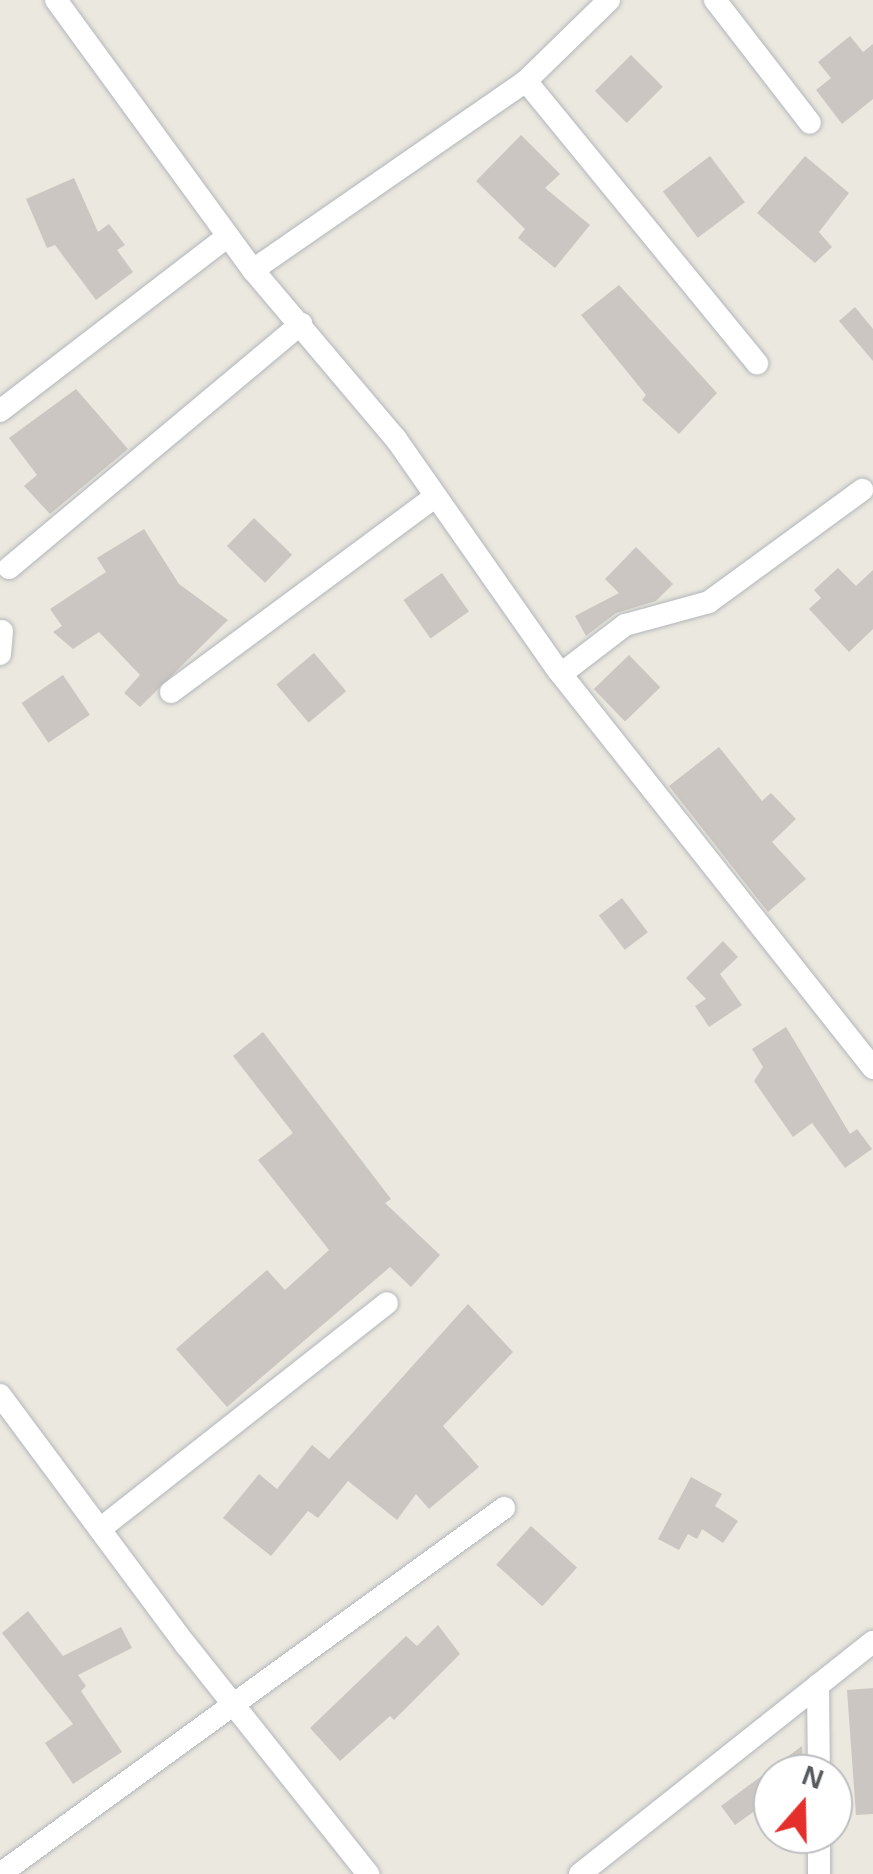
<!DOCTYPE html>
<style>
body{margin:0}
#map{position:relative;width:873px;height:1874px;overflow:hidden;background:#ebe8df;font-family:Arial,sans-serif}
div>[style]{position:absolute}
.building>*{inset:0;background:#cbc6c1;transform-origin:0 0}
.roads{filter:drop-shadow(0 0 2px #b2b6ba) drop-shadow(0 0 2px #b2b6ba)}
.street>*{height:22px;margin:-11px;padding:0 11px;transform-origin:11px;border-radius:11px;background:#fff}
span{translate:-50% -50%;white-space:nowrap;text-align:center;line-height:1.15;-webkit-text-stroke:10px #fff;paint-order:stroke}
.north{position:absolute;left:753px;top:1754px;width:100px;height:100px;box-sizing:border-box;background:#fff;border:2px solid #bcbebf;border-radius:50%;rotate:20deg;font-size:28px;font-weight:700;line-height:40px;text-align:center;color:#585c60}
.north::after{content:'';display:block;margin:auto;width:35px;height:45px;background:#e52f2b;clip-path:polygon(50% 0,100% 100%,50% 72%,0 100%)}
</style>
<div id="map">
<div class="building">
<i style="clip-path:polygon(850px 36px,863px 52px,873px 44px,873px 99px,842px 124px,816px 90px,831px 78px,818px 62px)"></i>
<i style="left:631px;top:55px;width:45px;height:51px;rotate:45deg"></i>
<i style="clip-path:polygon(521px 135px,560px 174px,545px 188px,590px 225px,555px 268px,518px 238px,525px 229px,476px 181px)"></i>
<i style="left:710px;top:156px;width:58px;height:59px;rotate:53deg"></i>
<i style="clip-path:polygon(805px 156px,849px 193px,819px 232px,832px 247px,815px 263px,757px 213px)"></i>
<i style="clip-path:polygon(74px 178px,98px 232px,109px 224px,125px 245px,117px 250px,133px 272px,96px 300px,55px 245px,47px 248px,26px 199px)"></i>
<i style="clip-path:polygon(619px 285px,717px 393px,679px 434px,642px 400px,646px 395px,581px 315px)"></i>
<i style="clip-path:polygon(855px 307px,873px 329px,873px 361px,839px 321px)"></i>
<i style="clip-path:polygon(76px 389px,128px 449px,50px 514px,24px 486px,37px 475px,9px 438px)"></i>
<i style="left:254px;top:518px;width:53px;height:39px;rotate:44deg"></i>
<i style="clip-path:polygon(144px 529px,179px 584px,228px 620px,140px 707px,124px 693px,140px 675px,99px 632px,73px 649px,53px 632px,62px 626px,50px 609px,106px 572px,97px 558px)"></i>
<i style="clip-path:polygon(636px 547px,673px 584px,656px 601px,616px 613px,586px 636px,575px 616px,619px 593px,605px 579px)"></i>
<i style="clip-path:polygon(838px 568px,856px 586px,873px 570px,873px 629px,849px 652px,809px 609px,821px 598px,814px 590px)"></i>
<i style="left:442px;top:573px;width:47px;height:47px;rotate:55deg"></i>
<i style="left:314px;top:653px;width:50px;height:49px;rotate:50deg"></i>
<i style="left:629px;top:655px;width:45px;height:49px;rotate:46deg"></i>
<i style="left:63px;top:675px;width:48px;height:50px;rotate:56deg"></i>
<i style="clip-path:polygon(719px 747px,762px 801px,771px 793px,796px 819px,772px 842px,806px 879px,768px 912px,669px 786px)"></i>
<i style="left:622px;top:898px;width:43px;height:29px;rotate:53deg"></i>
<i style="clip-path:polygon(723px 941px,738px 957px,720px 974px,742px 1005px,709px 1027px,695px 1006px,706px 999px,686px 978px)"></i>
<i style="clip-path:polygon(786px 1027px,850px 1134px,857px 1129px,872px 1149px,845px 1168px,812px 1123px,793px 1137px,754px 1081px,763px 1067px,752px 1049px)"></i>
<i style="clip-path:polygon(263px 1032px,391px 1199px,385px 1203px,440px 1255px,411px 1287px,390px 1267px,227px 1407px,176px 1349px,267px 1270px,285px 1290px,329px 1250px,258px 1160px,293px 1133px,233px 1056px)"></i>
<i style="clip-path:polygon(468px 1304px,513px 1352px,443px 1426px,479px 1467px,429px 1509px,416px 1494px,397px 1520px,348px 1481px,318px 1518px,308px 1511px,271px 1556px,223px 1518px,259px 1474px,277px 1489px,312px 1445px,329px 1459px)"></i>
<i style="clip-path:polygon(691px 1477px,722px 1494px,715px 1506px,738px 1521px,723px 1543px,702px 1529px,697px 1539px,688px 1534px,679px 1550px,658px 1539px)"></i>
<i style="left:531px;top:1526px;width:62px;height:52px;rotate:42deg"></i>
<i style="clip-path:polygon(28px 1611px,63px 1656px,121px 1627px,132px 1648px,78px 1675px,86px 1686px,81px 1691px,122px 1752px,73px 1784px,45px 1743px,73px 1724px,2px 1633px)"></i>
<i style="clip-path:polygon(438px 1625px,460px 1654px,394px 1720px,390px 1716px,340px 1761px,310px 1728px,406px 1636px,417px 1646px)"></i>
<i style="clip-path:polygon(873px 1688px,873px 1814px,856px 1815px,847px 1690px)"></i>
<i style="clip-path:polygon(802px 1746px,804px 1774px,773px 1774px,773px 1798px,735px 1825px,721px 1806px)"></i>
</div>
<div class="roads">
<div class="street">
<i style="left:56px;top:0;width:334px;rotate:53.9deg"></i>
<i style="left:253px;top:270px;width:221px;rotate:49.8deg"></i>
<i style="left:396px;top:439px;width:281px;rotate:55deg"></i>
<i style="left:557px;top:669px;width:509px;rotate:51.62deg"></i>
<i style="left:715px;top:0;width:155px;rotate:52.3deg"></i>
<i style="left:526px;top:81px;width:365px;rotate:50.7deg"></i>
<i style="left:253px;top:270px;width:332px;rotate:-34.7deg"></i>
<i style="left:526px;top:81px;width:116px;rotate:-44.3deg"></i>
<i style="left:0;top:411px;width:287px;rotate:-37.5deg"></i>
<i style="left:9px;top:568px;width:381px;rotate:-39.9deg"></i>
<i style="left:0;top:654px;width:23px;rotate:-85deg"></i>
<i style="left:561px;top:674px;width:81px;rotate:-37.4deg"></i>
<i style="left:625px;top:625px;width:87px;rotate:-15.3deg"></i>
<i style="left:709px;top:602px;width:190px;rotate:-36.2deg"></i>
<i style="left:171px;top:692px;width:328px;rotate:-36.5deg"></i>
<i style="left:0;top:1395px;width:312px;rotate:53.4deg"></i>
<i style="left:186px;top:1645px;width:293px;rotate:51.5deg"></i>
<i style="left:100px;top:1529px;width:365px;rotate:-38.2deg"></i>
<i style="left:818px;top:1685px;width:89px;rotate:89.4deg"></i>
<i style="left:819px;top:1834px;width:40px;rotate:90deg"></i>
<i style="left:0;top:1874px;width:623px;rotate:-35.99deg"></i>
<i style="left:580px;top:1874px;width:374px;rotate:-38.4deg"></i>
</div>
</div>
<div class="north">N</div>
</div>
